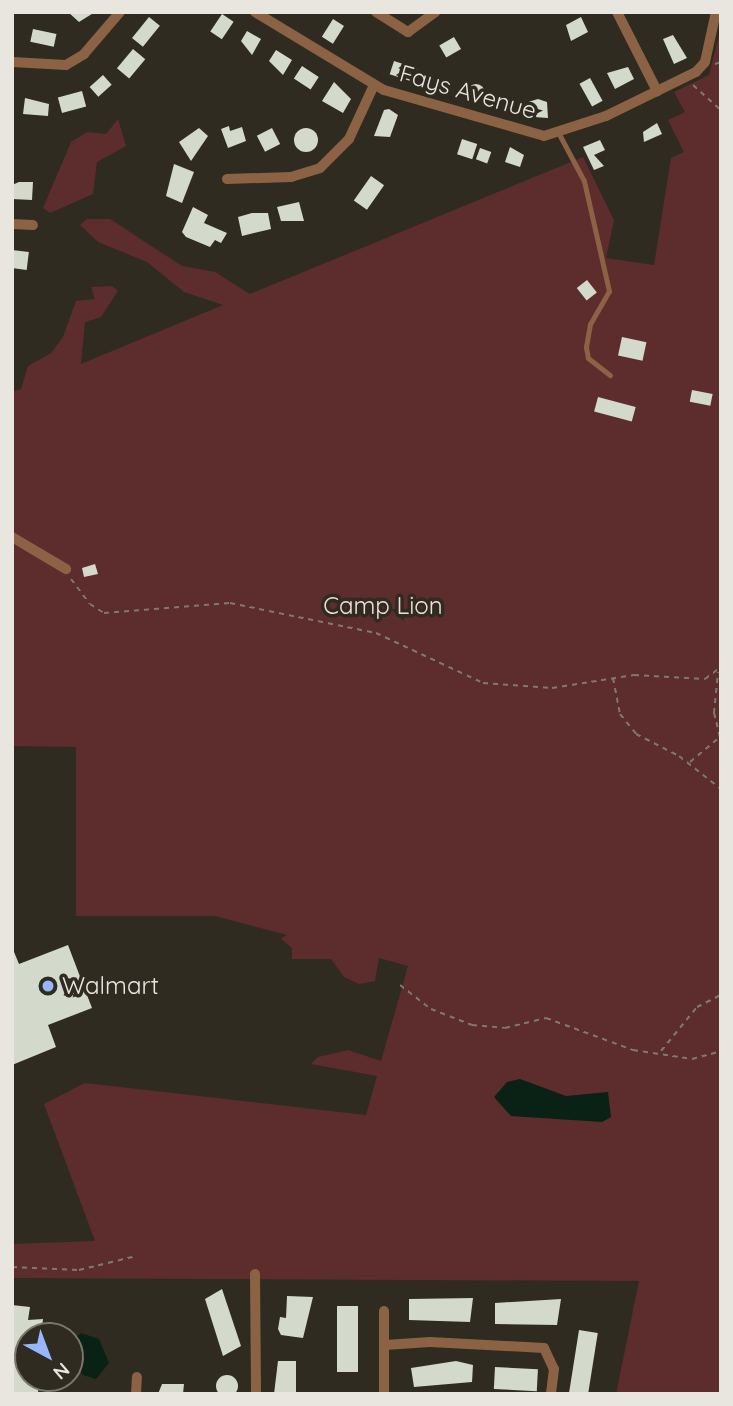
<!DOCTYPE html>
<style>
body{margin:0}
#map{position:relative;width:733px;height:1406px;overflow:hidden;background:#2f2b20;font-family:Quicksand,sans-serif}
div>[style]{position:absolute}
.green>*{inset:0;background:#5d2c2c}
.water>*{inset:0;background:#0a2116}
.building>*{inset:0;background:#d3d9cb;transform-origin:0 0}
.round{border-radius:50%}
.path>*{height:2px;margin-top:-1px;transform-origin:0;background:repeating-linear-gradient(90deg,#7e7a71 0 5px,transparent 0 10px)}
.service>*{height:5px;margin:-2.5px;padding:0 2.5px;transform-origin:2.5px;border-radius:2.5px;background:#8b6244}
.minor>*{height:10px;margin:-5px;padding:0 5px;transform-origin:5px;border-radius:5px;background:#8b6244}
.dots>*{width:19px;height:19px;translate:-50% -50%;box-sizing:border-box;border:4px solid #2f2b20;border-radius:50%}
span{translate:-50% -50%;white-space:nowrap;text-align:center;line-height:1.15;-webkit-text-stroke:7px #2f2b20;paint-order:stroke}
.street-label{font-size:24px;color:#e9e6df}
.park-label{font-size:24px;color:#f2dcdb}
.poi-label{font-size:24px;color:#e9e6df}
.left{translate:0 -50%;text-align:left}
.frame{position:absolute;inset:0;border:14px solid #e9e6df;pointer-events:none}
.north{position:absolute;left:14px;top:1322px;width:70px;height:70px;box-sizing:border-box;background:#2f2b20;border:2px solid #79766c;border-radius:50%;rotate:139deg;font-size:19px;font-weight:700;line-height:28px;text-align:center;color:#e9e6df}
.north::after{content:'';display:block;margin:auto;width:24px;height:32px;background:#96b6fd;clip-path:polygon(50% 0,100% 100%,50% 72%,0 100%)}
</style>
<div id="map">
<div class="green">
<i style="clip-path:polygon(721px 28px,721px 1394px,616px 1394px,639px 1281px,12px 1278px,12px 1244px,95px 1241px,44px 1104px,85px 1083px,366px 1115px,377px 1076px,311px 1064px,318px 1057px,348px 1050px,381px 1061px,408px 966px,379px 958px,375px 981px,359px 984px,344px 977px,331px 959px,292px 959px,292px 948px,281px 939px,287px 935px,215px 916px,76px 916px,76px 747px,12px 746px,12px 392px,21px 389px,28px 366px,51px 353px,63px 337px,76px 301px,95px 299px,91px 287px,112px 286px,118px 291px,101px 317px,85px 322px,81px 364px,223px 305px,184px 292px,147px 262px,98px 242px,80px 225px,87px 219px,110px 219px,182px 266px,215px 272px,250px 294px,583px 157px,614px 220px,606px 258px,654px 265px,671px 158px,684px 152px,668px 120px,685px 112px,674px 92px,709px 75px)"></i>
<i style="clip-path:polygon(118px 119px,126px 146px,97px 162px,93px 194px,50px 213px,43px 208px,71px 142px,87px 132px,106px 134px)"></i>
</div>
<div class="water">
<i style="clip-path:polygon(520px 1079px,566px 1096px,608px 1092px,611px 1117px,602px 1122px,511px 1116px,494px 1097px,507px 1082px)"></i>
<i style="clip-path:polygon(81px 1333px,99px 1339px,109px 1363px,96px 1379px,83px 1375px,70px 1360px,70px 1343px)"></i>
</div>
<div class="building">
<i style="clip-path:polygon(68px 12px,95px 12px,79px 22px)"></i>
<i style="left:222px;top:14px;width:14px;height:21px;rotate:34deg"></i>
<i style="left:149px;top:17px;width:14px;height:27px;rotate:39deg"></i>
<i style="clip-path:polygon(581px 17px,588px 32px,571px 41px,566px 25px)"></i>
<i style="left:333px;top:19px;width:13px;height:21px;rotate:32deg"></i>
<i style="left:33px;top:29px;width:24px;height:13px;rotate:12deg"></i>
<i style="clip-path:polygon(247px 31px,261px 39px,252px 55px,241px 41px)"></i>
<i style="clip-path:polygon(673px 35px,687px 58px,674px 64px,663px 39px)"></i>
<i style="left:454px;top:37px;width:14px;height:17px;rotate:60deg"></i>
<i style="left:133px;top:49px;width:16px;height:25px;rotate:40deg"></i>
<i style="clip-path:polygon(276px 50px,292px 60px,283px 75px,269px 61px)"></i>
<i style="left:394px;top:61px;width:25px;height:14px;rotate:18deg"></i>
<i style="left:302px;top:66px;width:20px;height:15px;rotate:33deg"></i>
<i style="clip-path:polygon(628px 67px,634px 79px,615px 89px,607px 73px)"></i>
<i style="left:103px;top:75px;width:13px;height:18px;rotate:48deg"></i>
<i style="left:590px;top:78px;width:26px;height:12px;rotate:61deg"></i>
<i style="clip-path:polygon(334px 82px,351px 99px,343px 113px,322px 101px)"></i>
<i class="round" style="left:467px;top:84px;width:18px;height:18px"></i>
<i style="left:82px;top:91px;width:16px;height:25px;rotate:75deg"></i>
<i style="clip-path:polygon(25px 98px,49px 104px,48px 116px,23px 114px)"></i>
<i style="clip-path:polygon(538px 99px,547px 102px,548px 118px,534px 117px,534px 107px,529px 107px,528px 102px)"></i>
<i style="clip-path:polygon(389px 109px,398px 115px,390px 137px,374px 136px,384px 110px)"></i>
<i style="clip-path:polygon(657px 123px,662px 134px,644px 142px,643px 132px)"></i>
<i style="clip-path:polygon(229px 126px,230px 131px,242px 127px,246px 141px,228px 148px,221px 129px)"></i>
<i class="round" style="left:294px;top:128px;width:24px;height:24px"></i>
<i style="clip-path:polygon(199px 128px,208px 136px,191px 161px,179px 142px)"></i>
<i style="left:272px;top:128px;width:18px;height:17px;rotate:63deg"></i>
<i style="left:462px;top:139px;width:16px;height:16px;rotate:18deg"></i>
<i style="clip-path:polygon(600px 140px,605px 150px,594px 155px,604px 166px,594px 170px,583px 147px)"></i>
<i style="clip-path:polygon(510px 147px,524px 155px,520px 167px,505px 162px)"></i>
<i style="left:480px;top:148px;width:12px;height:12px;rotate:20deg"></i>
<i style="clip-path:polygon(174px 164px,194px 172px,182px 203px,166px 196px)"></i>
<i style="left:371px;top:176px;width:16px;height:30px;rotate:35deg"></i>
<i style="clip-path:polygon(19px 182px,33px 182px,32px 200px,12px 199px,12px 185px)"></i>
<i style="clip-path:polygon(299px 202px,304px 221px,281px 221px,277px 207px)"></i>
<i style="clip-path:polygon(193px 207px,208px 215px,204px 223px,227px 233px,221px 243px,215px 240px,210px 247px,186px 237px,182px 232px)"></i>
<i style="clip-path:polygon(252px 213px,268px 213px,271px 229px,242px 236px,238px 217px)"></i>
<i style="left:12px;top:250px;width:17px;height:18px;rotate:7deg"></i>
<i style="left:587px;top:280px;width:16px;height:13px;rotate:52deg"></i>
<i style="left:622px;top:337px;width:25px;height:19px;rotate:12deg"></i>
<i style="left:692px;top:390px;width:21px;height:12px;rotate:11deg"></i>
<i style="left:598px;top:397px;width:39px;height:15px;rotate:15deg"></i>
<i style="clip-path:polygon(95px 564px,98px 574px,84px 577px,82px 568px)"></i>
<i style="clip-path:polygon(68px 945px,92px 1008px,48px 1025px,56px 1047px,12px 1065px,12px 947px,19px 964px)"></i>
<i style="clip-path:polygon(222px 1289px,241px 1346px,223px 1356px,205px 1299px)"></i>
<i style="clip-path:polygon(287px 1296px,313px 1297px,303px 1338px,281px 1335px,278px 1329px,280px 1317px,286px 1318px)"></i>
<i style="clip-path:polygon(473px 1298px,470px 1322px,409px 1320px,409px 1299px)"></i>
<i style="clip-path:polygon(561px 1299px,557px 1325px,495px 1324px,495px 1303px)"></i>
<i style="clip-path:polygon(12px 1305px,30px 1307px,28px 1320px,43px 1319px,41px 1336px,28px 1336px,28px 1378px,39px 1378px,38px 1394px,12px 1394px)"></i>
<i style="left:337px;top:1306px;width:21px;height:66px"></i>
<i style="left:579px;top:1330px;width:19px;height:63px;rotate:9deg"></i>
<i style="clip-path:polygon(278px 1361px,296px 1361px,296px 1394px,274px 1394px)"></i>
<i style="clip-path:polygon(456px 1361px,473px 1365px,472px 1382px,414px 1387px,411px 1368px)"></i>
<i style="left:495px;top:1367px;width:43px;height:22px;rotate:3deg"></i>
<i class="round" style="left:216px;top:1375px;width:22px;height:22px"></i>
<i style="clip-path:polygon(162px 1384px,184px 1384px,183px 1394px,158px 1394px)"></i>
</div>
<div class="path">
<i style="left:715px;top:64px;width:6px;rotate:-18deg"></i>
<i style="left:693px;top:85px;width:38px;rotate:42deg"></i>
<i style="left:71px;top:579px;width:31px;rotate:53deg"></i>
<i style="left:90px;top:604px;width:17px;rotate:33deg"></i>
<i style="left:104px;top:613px;width:126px;rotate:-4.5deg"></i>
<i style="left:230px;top:603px;width:149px;rotate:11.6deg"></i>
<i style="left:376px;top:633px;width:118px;rotate:25deg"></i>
<i style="left:483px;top:683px;width:69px;rotate:4.1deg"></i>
<i style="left:552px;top:688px;width:83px;rotate:-9deg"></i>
<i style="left:634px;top:675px;width:71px;rotate:3.2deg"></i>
<i style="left:705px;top:679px;width:20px;rotate:-37deg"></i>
<i style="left:613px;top:678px;width:37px;rotate:79deg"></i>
<i style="left:620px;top:714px;width:26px;rotate:51deg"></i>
<i style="left:636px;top:734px;width:48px;rotate:27.1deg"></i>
<i style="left:679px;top:756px;width:53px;rotate:38.2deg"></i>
<i style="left:690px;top:762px;width:39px;rotate:-40deg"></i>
<i style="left:720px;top:737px;width:25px;rotate:-104deg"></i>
<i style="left:714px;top:713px;width:41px;rotate:-84.4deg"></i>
<i style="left:400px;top:985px;width:39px;rotate:38deg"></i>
<i style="left:431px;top:1009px;width:44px;rotate:21.3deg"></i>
<i style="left:472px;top:1025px;width:33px;rotate:5deg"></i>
<i style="left:505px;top:1028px;width:42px;rotate:-13.7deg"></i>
<i style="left:546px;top:1018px;width:93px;rotate:20.2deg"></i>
<i style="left:633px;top:1050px;width:60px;rotate:8.7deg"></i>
<i style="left:692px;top:1059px;width:30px;rotate:-15deg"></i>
<i style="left:661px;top:1051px;width:57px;rotate:-50.7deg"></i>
<i style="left:697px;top:1007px;width:27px;rotate:-27deg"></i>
<i style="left:12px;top:1267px;width:67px;rotate:2.6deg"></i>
<i style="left:79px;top:1270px;width:59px;rotate:-13.8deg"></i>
</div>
<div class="service">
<i style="left:559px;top:134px;width:53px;rotate:62deg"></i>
<i style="left:584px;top:181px;width:113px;rotate:77.2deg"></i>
<i style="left:609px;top:291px;width:38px;rotate:120deg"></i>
<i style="left:590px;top:324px;width:23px;rotate:100deg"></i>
<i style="left:586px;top:347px;width:11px;rotate:80deg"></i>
<i style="left:588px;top:358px;width:28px;rotate:38deg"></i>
</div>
<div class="minor">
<i style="left:255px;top:12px;width:151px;rotate:31.2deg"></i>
<i style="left:384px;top:90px;width:166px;rotate:16deg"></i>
<i style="left:544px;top:136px;width:65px;rotate:-17.9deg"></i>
<i style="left:606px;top:116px;width:100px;rotate:-26.1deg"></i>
<i style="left:696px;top:72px;width:13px;rotate:-48deg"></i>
<i style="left:705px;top:62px;width:51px;rotate:-77.6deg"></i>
<i style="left:376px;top:12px;width:38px;rotate:32deg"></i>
<i style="left:408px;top:32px;width:34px;rotate:-36deg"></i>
<i style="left:617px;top:12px;width:89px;rotate:63.1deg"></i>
<i style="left:12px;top:62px;width:54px;rotate:3.2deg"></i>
<i style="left:66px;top:65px;width:21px;rotate:-31deg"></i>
<i style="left:84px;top:54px;width:55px;rotate:-49.4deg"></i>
<i style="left:227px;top:179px;width:64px;rotate:-1.8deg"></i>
<i style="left:291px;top:177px;width:30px;rotate:-17deg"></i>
<i style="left:320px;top:168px;width:41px;rotate:-45deg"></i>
<i style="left:349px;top:139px;width:60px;rotate:-65.2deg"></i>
<i style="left:12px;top:224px;width:21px;rotate:3deg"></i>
<i style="left:12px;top:537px;width:63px;rotate:30.7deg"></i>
<i style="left:255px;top:1274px;width:120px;rotate:89.5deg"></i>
<i style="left:385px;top:1345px;width:45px;rotate:-3.8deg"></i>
<i style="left:430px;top:1342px;width:114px;rotate:3deg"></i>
<i style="left:544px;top:1348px;width:23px;rotate:65deg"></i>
<i style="left:554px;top:1369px;width:25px;rotate:97deg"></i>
<i style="left:136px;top:1394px;width:17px;rotate:-87deg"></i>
<i style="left:384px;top:1394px;width:83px;rotate:-90deg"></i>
</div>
<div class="dots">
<i style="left:48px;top:986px;background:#96b6fd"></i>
</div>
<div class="street-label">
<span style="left:468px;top:92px;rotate:16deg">Fays Avenue</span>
</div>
<div class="park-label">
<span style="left:383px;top:606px">Camp Lion</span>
</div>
<div class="poi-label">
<span class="left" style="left:62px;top:986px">Walmart</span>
</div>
<div class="frame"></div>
<div class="north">N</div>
</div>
